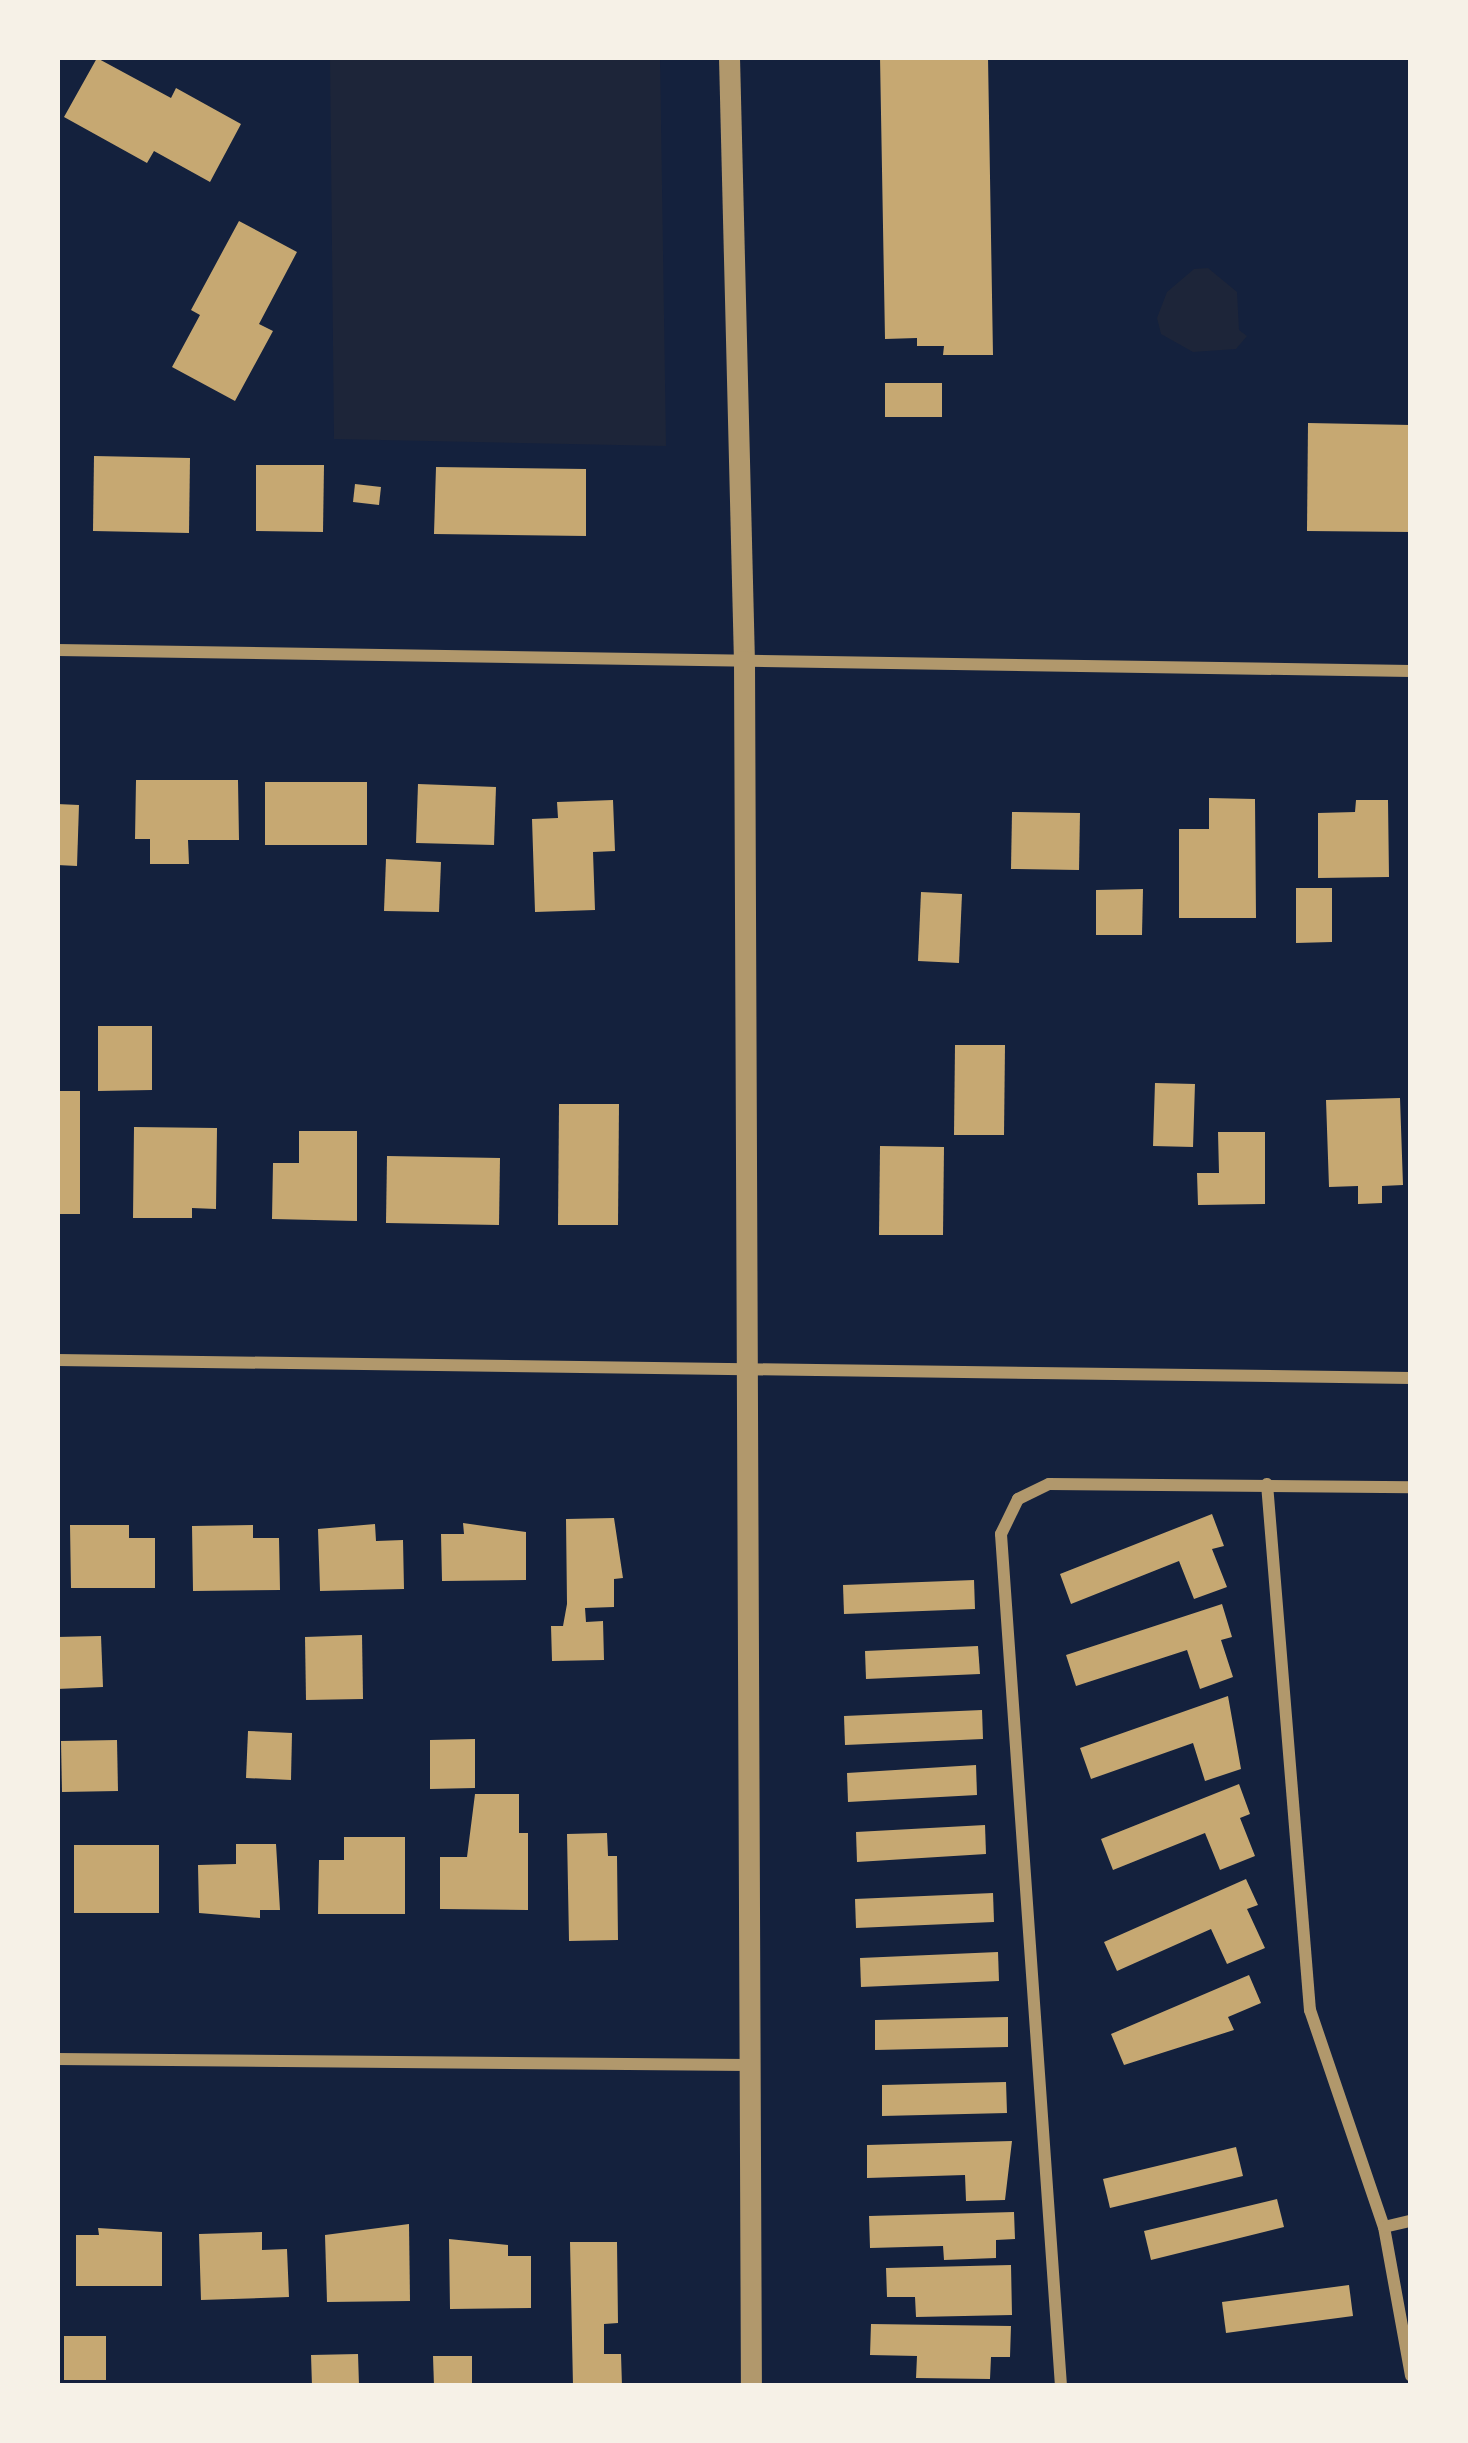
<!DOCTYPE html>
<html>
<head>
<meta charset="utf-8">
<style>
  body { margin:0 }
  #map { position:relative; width:1468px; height:2443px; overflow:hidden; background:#14213d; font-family:Commissioner,sans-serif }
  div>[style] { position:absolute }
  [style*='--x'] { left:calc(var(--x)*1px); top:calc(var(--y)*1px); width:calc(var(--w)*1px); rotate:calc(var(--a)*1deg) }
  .green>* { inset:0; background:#1d2539 }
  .building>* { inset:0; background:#c6a872 }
  .minor>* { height:12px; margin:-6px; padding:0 6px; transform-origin:6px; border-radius:6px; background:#b1986c }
  .tertiary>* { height:21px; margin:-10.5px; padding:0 10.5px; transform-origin:10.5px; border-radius:10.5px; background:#b1986c }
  span { translate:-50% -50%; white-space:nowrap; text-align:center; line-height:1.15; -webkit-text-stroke:9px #f6f1e7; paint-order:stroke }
  .frame { position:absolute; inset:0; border:60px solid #f6f1e7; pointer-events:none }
</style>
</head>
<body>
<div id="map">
  <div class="green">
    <div style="clip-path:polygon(330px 57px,660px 57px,666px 446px,334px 439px)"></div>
    <div style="clip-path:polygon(1208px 268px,1237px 292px,1239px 330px,1247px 336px,1236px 349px,1193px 352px,1161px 334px,1157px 318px,1167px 292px,1194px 269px)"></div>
  </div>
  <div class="building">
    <div style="clip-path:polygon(880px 57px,988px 57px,993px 355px,943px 355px,944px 346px,917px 346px,917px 338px,885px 339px)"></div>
    <div style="clip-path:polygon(97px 58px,171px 98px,176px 88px,241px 124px,210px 182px,154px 151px,147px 163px,64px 117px)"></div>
    <div style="clip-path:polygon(239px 221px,297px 252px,259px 324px,273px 331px,235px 401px,172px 367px,200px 315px,191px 310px)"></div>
    <div style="clip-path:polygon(885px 383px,942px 383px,942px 417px,885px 417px)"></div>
    <div style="clip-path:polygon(1308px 423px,1411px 425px,1411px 532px,1307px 531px)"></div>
    <div style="clip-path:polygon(94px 456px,190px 458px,189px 533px,93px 531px)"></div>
    <div style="clip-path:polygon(256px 465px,324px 465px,323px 532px,256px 531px)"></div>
    <div style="clip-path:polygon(436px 467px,586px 469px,586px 536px,434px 534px)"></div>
    <div style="clip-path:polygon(355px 484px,381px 487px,379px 505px,353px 502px)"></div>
    <div style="clip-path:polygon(136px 780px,238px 780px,239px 840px,188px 840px,189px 864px,150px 864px,150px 839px,135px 839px)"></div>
    <div style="clip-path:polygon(265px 782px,367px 782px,367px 845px,265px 845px)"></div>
    <div style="clip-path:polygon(418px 784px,496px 787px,494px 845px,416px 843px)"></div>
    <div style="clip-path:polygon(1209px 798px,1255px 799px,1256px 918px,1179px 918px,1179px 829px,1209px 829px)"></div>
    <div style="clip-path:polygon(613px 800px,615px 851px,593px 852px,595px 910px,535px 912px,532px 819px,558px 818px,557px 802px)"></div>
    <div style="clip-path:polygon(1356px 800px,1388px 800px,1389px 877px,1318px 878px,1318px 813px,1355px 812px)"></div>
    <div style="clip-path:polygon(57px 804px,79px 805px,77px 866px,57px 865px)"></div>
    <div style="clip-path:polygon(1012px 812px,1080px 813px,1079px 870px,1011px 869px)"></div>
    <div style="clip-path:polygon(386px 859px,441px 862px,439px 912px,384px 911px)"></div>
    <div style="clip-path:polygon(1296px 888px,1332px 888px,1332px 942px,1296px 943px)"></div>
    <div style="clip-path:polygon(1143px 889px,1142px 935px,1096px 935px,1096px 890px)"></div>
    <div style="clip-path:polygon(921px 892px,962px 894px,959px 963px,918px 961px)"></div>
    <div style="clip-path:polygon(98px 1026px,152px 1026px,152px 1090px,98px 1091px)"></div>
    <div style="clip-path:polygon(955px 1045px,1005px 1045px,1004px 1135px,954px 1135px)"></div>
    <div style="clip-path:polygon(1155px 1083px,1195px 1084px,1193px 1147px,1153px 1146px)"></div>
    <div style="clip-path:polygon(57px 1091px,80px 1091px,80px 1214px,57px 1214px)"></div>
    <div style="clip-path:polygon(1400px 1098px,1403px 1185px,1382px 1186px,1382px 1203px,1358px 1204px,1358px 1186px,1329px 1187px,1326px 1100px)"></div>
    <div style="clip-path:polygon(559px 1104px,619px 1104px,618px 1225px,558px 1225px)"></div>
    <div style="clip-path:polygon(134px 1127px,217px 1128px,216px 1209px,192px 1208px,192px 1218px,133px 1218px)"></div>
    <div style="clip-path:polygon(299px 1131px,357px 1131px,357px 1221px,272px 1219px,273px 1163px,299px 1163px)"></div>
    <div style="clip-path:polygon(1218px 1132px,1265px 1132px,1265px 1204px,1198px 1205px,1197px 1173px,1219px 1173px)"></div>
    <div style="clip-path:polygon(880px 1146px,944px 1147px,943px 1235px,879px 1235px)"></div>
    <div style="clip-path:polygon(387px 1156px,500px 1158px,499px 1225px,386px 1223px)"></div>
    <div style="clip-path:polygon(1212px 1514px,1224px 1546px,1212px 1549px,1227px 1587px,1194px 1599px,1179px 1561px,1071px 1604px,1060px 1574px)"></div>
    <div style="clip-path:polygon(614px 1518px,623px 1578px,614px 1579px,614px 1607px,585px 1608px,586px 1622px,603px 1621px,604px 1660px,552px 1661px,551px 1626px,563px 1626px,567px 1604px,566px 1519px)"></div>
    <div style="clip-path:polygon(463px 1523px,526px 1532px,526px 1580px,442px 1581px,441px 1534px,464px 1534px)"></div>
    <div style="clip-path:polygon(375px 1524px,376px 1541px,403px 1540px,404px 1589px,320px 1591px,318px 1529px)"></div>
    <div style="clip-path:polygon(70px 1525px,129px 1525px,129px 1538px,155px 1538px,155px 1588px,71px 1588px)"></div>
    <div style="clip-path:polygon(253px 1525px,253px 1538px,279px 1538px,280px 1590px,193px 1591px,192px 1526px)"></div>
    <div style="clip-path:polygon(974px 1580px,975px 1609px,844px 1614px,843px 1585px)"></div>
    <div style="clip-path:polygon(1222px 1604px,1232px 1637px,1221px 1640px,1233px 1677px,1200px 1689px,1187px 1650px,1076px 1686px,1066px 1655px)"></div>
    <div style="clip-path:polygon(362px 1635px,363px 1699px,306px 1700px,305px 1637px)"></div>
    <div style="clip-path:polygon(101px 1636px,103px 1687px,57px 1689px,57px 1637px)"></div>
    <div style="clip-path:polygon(978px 1646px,980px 1674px,866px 1679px,865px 1651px)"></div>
    <div style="clip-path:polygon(1228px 1696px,1241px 1769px,1205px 1781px,1193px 1743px,1091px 1779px,1080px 1748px)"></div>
    <div style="clip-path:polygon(982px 1710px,983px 1739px,845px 1745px,844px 1716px)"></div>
    <div style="clip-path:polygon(248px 1731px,292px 1733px,291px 1780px,246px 1778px)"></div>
    <div style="clip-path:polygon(475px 1739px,475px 1788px,430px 1789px,430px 1740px)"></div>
    <div style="clip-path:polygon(117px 1740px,118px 1791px,62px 1792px,61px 1741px)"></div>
    <div style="clip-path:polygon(976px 1765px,977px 1795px,848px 1802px,847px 1773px)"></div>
    <div style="clip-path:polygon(1239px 1784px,1250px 1814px,1240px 1818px,1255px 1856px,1220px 1870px,1205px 1833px,1113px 1870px,1101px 1839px)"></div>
    <div style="clip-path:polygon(475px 1794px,519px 1794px,519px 1833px,528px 1833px,528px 1910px,440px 1909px,440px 1857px,467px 1857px)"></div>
    <div style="clip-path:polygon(985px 1825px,986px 1854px,857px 1862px,856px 1832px)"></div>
    <div style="clip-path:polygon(607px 1833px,608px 1856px,617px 1856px,618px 1940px,569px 1941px,567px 1834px)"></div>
    <div style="clip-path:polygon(344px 1837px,405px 1837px,405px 1914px,318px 1914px,319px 1860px,344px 1860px)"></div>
    <div style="clip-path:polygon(236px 1844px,276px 1844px,280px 1910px,260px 1910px,260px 1918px,199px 1913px,198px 1865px,236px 1864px)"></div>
    <div style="clip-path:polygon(74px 1845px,159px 1845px,159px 1913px,74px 1913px)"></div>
    <div style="clip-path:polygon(1246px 1879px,1258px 1905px,1247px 1909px,1265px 1948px,1227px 1964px,1211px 1929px,1117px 1971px,1104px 1942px)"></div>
    <div style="clip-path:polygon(993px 1893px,994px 1922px,856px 1928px,855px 1899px)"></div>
    <div style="clip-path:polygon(998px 1952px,999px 1981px,861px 1987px,860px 1958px)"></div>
    <div style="clip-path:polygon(1249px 1975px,1261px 2003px,1228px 2017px,1234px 2030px,1124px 2065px,1111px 2034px)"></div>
    <div style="clip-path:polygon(1008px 2017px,1008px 2047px,875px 2050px,875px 2020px)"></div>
    <div style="clip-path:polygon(1006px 2082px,1007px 2113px,882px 2116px,882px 2085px)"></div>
    <div style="clip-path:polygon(1012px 2141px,1005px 2200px,966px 2201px,965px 2175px,867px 2178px,867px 2145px)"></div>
    <div style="clip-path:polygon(1236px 2147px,1243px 2176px,1110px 2208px,1103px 2179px)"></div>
    <div style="clip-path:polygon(1277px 2199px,1284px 2227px,1151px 2260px,1144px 2231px)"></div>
    <div style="clip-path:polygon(1014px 2212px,1015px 2239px,996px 2240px,996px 2258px,944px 2260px,943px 2246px,870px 2248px,869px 2216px)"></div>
    <div style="clip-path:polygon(409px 2224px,410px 2301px,327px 2302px,325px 2235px)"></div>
    <div style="clip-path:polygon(98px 2228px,162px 2232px,162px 2286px,76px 2286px,76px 2235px,99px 2235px)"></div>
    <div style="clip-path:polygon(262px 2232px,262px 2250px,287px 2249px,289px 2297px,201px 2300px,199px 2234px)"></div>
    <div style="clip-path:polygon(449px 2239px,508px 2245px,508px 2256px,531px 2256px,531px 2308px,450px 2309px)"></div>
    <div style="clip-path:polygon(570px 2242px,617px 2242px,618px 2323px,604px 2324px,604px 2354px,621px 2354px,622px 2386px,573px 2386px)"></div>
    <div style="clip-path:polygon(1011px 2265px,1012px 2315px,916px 2317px,915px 2297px,887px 2297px,886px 2268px)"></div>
    <div style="clip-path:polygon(1349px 2285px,1353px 2316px,1226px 2333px,1222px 2302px)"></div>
    <div style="clip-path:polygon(871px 2324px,1011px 2326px,1010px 2357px,991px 2357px,990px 2379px,916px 2378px,917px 2356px,870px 2355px)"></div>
    <div style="clip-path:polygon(64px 2336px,106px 2336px,106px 2380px,64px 2380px)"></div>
    <div style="clip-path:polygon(358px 2354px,359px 2386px,312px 2386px,311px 2355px)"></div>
    <div style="clip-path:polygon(433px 2356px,472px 2356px,472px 2386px,434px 2386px)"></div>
  </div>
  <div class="minor">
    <div style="--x:57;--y:650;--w:1354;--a:0.89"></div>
    <div style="--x:57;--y:1360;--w:1354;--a:0.76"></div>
    <div style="--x:1267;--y:1484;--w:528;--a:85.33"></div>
    <div style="--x:1310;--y:2010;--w:229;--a:71.2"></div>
    <div style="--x:1384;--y:2227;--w:151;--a:79.7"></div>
    <div style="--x:57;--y:2059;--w:691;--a:0.5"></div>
    <div style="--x:1384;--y:2227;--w:28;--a:-13"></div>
    <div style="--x:1061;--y:2386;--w:854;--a:-94.03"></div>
    <div style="--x:1001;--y:1534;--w:39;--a:-64"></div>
    <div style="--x:1018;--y:1499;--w:34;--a:-26"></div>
    <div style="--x:1049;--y:1484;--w:362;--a:0.5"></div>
  </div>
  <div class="tertiary">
    <div style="--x:729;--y:57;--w:604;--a:88.58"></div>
    <div style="--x:744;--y:661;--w:1725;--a:89.77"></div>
  </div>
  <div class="frame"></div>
</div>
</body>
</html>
